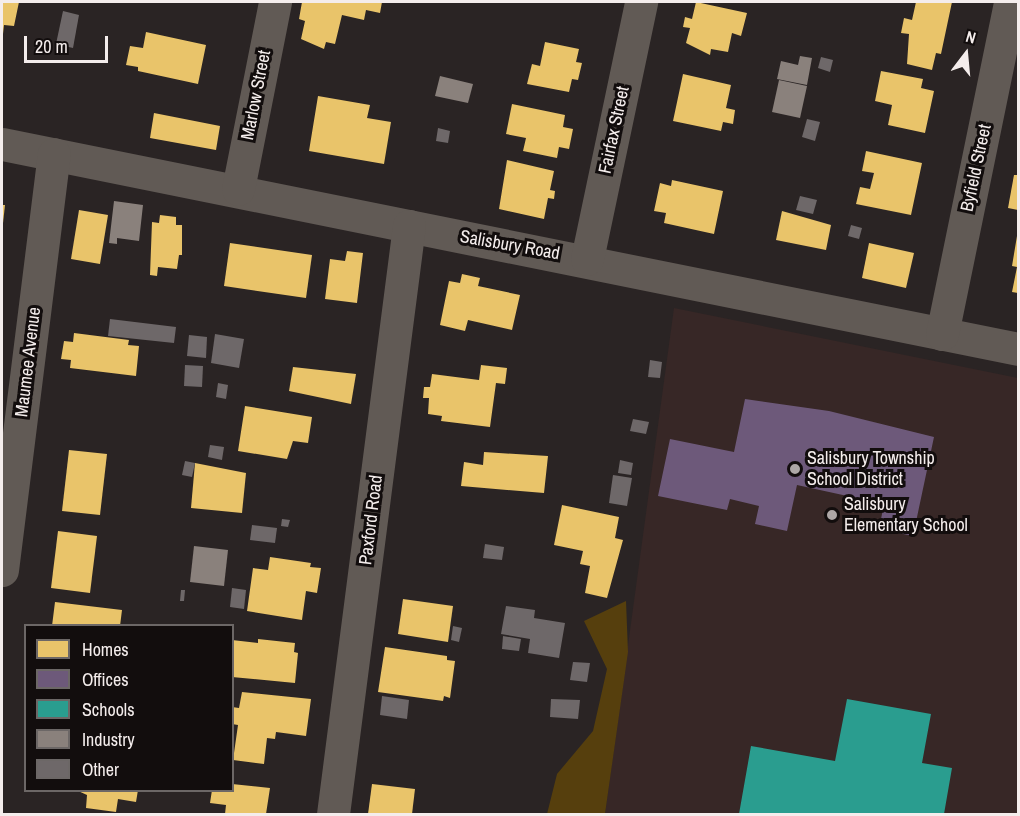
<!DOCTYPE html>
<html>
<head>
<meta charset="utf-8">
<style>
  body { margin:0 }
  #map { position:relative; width:1020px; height:816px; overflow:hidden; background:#2a2424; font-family:"Archivo Narrow",sans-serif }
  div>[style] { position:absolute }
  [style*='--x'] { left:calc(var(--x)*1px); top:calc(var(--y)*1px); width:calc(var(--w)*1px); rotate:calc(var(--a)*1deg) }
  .built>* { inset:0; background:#372726 }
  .green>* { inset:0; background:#563f0d }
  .homes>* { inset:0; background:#e9c46a }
  .offices>* { inset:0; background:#6d597a }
  .schools>* { inset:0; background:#2a9d8f }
  .industry>* { inset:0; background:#8a817c }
  .building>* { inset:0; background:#6e6869 }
  .minor>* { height:33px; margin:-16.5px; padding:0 16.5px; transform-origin:16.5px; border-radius:16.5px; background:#615a55 }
  .dots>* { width:16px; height:16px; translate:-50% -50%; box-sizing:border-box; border:3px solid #120d0d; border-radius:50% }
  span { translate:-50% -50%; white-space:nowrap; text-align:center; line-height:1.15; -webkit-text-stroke:6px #120d0d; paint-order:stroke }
  .street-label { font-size:18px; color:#f4edec }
  .poi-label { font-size:18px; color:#f4edec }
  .left { translate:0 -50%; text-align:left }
  .frame { position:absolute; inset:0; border:3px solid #f4edec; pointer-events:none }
  .legend { position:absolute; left:24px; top:624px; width:210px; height:168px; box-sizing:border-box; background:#120d0d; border:2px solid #6c6766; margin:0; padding:8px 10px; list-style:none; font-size:18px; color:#f4edec }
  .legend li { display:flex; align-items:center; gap:12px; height:30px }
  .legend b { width:30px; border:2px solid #6c6766 }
  .north { position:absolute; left:936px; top:24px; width:60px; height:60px; -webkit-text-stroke:4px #120d0d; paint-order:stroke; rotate:16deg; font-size:16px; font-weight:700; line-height:24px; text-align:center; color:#f4edec }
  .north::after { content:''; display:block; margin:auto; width:21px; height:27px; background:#f4edec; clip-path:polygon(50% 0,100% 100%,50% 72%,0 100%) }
  .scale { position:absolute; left:24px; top:36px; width:84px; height:27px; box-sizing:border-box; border:3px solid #f4edec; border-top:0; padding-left:8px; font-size:18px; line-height:21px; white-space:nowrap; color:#f4edec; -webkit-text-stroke:4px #120d0d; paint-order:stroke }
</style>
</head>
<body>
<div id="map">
  <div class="built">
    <div style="clip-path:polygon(674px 308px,1018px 378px,1018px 814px,605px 814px)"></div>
  </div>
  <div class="green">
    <div style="clip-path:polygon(626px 601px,628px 652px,605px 814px,547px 814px,557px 774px,593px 731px,607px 669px,584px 621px)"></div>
  </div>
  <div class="homes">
    <div style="clip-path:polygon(2px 2px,19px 2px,14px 26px,4px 25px,3px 34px)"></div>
    <div style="clip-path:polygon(302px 2px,382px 2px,380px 13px,366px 10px,364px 20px,342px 15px,335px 44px,326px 42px,324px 49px,301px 39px,305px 21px,299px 19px)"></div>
    <div style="clip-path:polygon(696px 2px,747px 13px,741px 36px,732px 33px,728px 52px,711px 49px,710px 55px,686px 43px,690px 28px,683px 27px,685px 17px,692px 19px)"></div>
    <div style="clip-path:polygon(916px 2px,952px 2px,941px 54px,936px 53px,932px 70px,907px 64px,909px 34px,901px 33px,904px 18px,912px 20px)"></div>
    <div style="clip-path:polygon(146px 32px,206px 45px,198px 84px,138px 71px,138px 67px,126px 65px,130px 46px,143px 48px)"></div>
    <div style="clip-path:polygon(545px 42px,579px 49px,576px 62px,582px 63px,578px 80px,572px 79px,569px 92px,527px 84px,532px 64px,540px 66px)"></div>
    <div style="clip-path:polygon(881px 71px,923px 79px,921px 88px,934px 91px,925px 133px,888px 125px,892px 105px,875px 101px)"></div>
    <div style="clip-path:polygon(683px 74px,731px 85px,726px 108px,735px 110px,733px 124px,723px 122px,721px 131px,673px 121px)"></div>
    <div style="clip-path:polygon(318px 96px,370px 105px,367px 118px,391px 122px,384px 164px,309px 151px)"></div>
    <div style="clip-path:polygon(512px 104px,565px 115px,563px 127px,573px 129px,569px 149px,559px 147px,557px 158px,523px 151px,526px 138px,506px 134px)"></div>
    <div style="clip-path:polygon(154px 113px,220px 126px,216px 150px,150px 138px)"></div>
    <div style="clip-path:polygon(866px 151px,922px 163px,911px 215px,856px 204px,860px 187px,870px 189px,874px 173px,862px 171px)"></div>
    <div style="clip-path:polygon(507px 160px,554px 171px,550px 190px,555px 191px,554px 199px,548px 198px,544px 219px,499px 209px)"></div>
    <div style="clip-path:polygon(1014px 175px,1018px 175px,1018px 210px,1008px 208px)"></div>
    <div style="clip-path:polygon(672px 180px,723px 191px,714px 234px,664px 223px,666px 213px,654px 211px,660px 183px,671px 186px)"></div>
    <div style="clip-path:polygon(2px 205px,5px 205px,3px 223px,2px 223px)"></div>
    <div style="clip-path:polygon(79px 210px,108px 215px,100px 264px,71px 259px)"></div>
    <div style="clip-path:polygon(782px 211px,831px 225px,826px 250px,776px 240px)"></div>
    <div style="clip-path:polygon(160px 215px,176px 217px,176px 225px,182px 225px,182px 255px,179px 255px,177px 269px,158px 267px,157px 276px,150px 275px,152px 222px,159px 223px)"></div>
    <div style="clip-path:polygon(1017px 236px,1018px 236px,1018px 293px,1012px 292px,1017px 267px,1012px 266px)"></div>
    <div style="clip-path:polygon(230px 243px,312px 255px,306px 298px,224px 286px)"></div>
    <div style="clip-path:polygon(869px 243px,914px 253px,906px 288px,862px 278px)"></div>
    <div style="clip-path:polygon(347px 251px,363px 253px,357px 303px,325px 299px,330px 259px,345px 261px)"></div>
    <div style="clip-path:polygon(462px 274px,480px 278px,478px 286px,520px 295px,512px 330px,468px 320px,465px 331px,440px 325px,449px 281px,460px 283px)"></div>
    <div style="clip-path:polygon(74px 333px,129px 340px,128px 345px,139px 346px,136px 376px,70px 368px,71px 360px,61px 359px,64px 341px,73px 342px)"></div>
    <div style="clip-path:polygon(481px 365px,507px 368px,505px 384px,496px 383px,490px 427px,441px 421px,442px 416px,428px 414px,429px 398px,423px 398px,424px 387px,430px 387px,432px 374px,479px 380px)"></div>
    <div style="clip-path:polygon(293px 367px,356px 374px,351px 404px,289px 391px)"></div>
    <div style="clip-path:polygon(245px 406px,312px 417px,308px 443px,293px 441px,287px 459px,238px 451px)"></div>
    <div style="clip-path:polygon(69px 450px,107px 454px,100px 515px,62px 511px)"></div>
    <div style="clip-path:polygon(484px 452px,548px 456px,544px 493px,461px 486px,464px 462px,483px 465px)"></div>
    <div style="clip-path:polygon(195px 463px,246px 473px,242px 513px,191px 508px)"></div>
    <div style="clip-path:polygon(562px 505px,619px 517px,615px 538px,623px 540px,607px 598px,585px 593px,590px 566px,580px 564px,583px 551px,554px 545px)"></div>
    <div style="clip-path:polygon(58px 531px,97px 536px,90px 593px,51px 588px)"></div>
    <div style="clip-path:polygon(270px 557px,311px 563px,310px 567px,321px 568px,317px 593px,306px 591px,302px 620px,247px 611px,253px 568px,268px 570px)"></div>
    <div style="clip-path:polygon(403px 599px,453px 606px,448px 642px,398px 634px)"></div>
    <div style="clip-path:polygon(55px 602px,122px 610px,120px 626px,52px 626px)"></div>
    <div style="clip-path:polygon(258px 639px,295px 643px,294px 652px,298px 653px,295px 683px,232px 677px,232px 640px,258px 643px)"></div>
    <div style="clip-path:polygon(385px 647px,447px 656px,447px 660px,455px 661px,450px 698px,444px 696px,443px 701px,378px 692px)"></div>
    <div style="clip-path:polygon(242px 692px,311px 699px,306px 736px,276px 732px,275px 739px,267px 738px,264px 764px,233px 760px,238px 725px,232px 724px,232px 707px,239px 708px)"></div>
    <div style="clip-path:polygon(232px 784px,270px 788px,266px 814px,225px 814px,226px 805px,210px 803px,212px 790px,232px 790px)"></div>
    <div style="clip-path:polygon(372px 784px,415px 789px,412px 814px,368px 814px)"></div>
    <div style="clip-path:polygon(76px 790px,138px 790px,136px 802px,118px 799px,116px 812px,86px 808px,87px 795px)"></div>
  </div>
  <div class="offices">
    <div style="clip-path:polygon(745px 399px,829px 411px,934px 437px,913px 536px,879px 529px,884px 504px,797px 485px,787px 531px,755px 524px,759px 506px,730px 499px,727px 510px,658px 496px,670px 439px,734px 452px)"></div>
  </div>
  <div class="schools">
    <div style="clip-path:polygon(847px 699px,931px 714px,922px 763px,952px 768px,944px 814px,739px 814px,751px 746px,835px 761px)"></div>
  </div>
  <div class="industry">
    <div style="clip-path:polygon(800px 56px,812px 58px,807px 85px,777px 79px,781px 61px,798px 65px)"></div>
    <div style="clip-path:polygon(440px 76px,473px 84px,468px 103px,435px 96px)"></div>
    <div style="clip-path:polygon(779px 80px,807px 86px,800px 118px,772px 112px)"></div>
    <div style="clip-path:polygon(114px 201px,143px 205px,139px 241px,117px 238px,117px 244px,109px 243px)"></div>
    <div style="clip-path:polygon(194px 546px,228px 550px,224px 586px,190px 582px)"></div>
  </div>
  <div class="building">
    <div style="clip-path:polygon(63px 11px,79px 15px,73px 48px,56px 44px)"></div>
    <div style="clip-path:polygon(821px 57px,833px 60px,830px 72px,818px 68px)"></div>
    <div style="clip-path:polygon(807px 119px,820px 122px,815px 141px,802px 137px)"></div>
    <div style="clip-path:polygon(438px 128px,450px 131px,448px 143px,436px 141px)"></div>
    <div style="clip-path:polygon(800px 196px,817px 200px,813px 214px,796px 210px)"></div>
    <div style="clip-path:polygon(851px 225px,862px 228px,859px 239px,848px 236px)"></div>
    <div style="clip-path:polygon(110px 319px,176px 327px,174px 343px,108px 336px)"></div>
    <div style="clip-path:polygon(215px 334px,244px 339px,239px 368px,211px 363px)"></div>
    <div style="clip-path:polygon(189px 335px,207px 337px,206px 358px,187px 356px)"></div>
    <div style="clip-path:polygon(650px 360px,662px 362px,660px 378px,648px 377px)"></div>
    <div style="clip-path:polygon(185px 365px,203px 366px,202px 387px,184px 386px)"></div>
    <div style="clip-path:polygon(218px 383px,228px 385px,226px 399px,216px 397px)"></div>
    <div style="clip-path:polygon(633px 419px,649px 422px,646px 434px,630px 431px)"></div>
    <div style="clip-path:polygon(210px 445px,224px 447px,222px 460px,208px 457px)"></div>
    <div style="clip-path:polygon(620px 460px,633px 463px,631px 475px,618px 473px)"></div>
    <div style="clip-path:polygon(185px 461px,195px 463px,192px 477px,182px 475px)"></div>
    <div style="clip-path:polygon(613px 475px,632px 478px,627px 506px,609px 503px)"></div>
    <div style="clip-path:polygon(282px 519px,290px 520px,288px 527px,281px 526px)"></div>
    <div style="clip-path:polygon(252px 525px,277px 528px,275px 543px,250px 540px)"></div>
    <div style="clip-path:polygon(485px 544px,504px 547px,502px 560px,483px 558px)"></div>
    <div style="clip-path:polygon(232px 588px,246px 590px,244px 609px,230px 607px)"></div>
    <div style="clip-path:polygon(181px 590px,185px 590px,184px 601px,180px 601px)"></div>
    <div style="clip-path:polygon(506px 606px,535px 610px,534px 618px,565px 623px,559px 658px,528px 653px,530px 639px,501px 634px)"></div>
    <div style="clip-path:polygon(453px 626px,462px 628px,459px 642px,451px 640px)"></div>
    <div style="clip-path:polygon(503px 636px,521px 639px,519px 651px,502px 649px)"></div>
    <div style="clip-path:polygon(573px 662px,590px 663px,587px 682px,570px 680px)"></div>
    <div style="clip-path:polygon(382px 696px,409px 700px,407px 719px,380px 715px)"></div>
    <div style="clip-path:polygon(551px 699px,580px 700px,578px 719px,550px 717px)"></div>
  </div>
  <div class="minor">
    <div style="--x:2;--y:144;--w:1036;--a:11.41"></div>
    <div style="--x:238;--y:189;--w:191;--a:-78.8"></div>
    <div style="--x:587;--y:259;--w:263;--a:-78.1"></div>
    <div style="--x:942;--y:334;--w:339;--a:-78.4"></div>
    <div style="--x:2;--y:570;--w:419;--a:-82.9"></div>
    <div style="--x:333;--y:814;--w:593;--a:-82.64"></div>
  </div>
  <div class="dots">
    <div style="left:795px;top:469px;background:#ada7a6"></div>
    <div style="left:832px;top:515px;background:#ada7a6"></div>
  </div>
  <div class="street-label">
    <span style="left:256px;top:95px;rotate:-79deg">Marlow Street</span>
    <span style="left:614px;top:130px;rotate:-78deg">Fairfax Street</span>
    <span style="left:976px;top:168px;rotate:-78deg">Byfield Street</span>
    <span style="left:510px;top:245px;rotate:10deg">Salisbury Road</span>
    <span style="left:28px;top:362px;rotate:-83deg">Maumee Avenue</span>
    <span style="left:371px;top:520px;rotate:-83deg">Paxford Road</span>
  </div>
  <div class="poi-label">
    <span class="left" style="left:807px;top:469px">Salisbury Township<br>School District</span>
    <span class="left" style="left:844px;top:515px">Salisbury<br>Elementary School</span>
  </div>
  <div class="frame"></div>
  <ul class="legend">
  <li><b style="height:16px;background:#e9c46a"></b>Homes</li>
  <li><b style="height:16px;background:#6d597a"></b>Offices</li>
  <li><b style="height:16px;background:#2a9d8f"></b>Schools</li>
  <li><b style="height:16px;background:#8a817c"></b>Industry</li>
  <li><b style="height:16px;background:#6e6869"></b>Other</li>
  </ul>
  <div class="north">N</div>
  <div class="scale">20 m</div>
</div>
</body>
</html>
